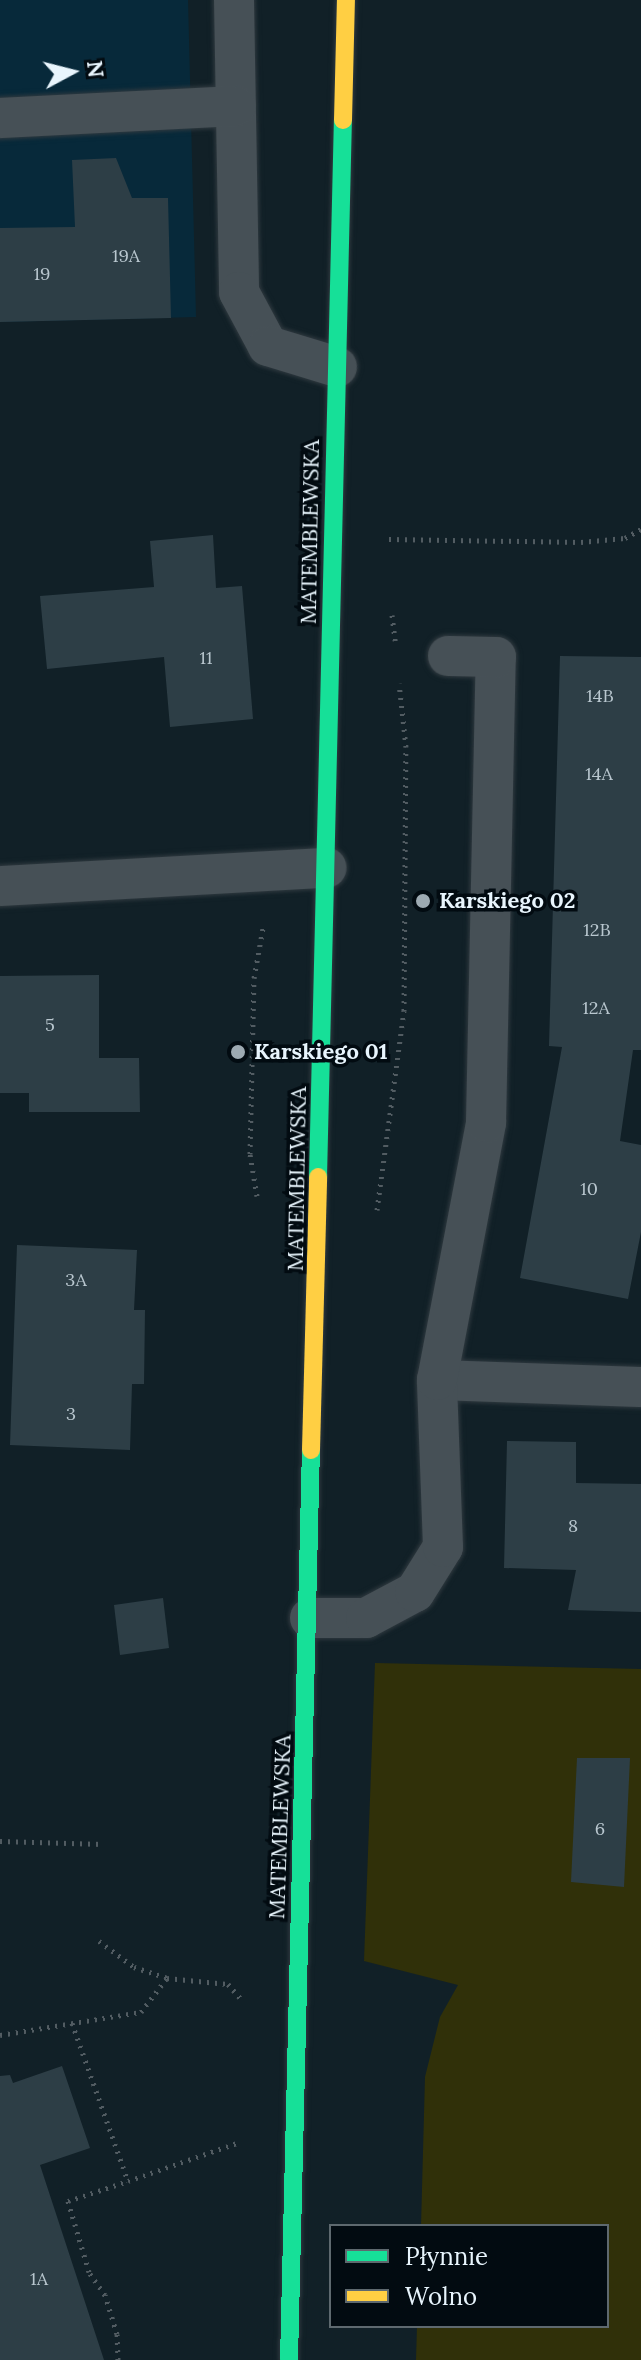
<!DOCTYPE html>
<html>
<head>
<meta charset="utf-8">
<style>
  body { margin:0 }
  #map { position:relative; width:641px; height:2360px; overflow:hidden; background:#112027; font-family:Lora,serif }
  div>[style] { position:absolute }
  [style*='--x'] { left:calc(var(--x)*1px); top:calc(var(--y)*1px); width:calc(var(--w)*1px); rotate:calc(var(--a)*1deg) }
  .built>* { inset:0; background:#07293a }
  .green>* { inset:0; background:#303009 }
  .building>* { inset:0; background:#2d3e46 }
  .path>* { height:5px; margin-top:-2.5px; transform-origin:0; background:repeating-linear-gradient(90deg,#525c62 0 2px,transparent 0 8px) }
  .roads { filter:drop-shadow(0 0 2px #2f393f) drop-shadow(0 0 2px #2f393f) }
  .lane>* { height:40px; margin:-20px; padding:0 20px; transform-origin:20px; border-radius:20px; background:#465056 }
  .fast>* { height:18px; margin:-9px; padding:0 9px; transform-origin:9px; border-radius:9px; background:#16e098 }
  .slow>* { height:18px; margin:-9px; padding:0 9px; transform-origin:9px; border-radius:9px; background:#ffcf43 }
  .dots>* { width:22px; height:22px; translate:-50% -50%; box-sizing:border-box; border:4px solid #020b11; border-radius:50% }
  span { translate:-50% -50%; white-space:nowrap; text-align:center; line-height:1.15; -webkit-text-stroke:7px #020b11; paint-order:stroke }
  .number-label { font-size:18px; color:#b9c7cf }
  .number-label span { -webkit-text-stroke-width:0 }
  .street-label { font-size:22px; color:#e8f5fd }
  .poi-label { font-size:22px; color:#e8f5fd; font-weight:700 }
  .left { translate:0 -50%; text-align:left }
  .legend { position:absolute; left:329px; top:2224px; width:280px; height:104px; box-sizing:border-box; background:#020b11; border:2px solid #5e696f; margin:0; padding:10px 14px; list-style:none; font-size:24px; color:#e8f5fd }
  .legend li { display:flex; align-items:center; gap:16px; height:40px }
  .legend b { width:40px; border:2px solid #5e696f }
  .north { position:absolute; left:32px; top:32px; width:80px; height:80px; -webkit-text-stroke:6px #020b11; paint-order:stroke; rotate:83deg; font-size:22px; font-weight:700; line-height:32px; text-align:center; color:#e8f5fd }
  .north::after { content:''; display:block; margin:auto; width:28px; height:36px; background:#e8f5fd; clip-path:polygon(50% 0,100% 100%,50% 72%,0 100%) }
</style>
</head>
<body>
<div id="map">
  <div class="built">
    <div style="clip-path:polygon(0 0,188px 0,196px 317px,0 322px)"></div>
  </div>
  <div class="green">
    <div style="clip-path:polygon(375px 1663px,641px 1669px,641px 2360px,416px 2360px,417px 2326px,607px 2326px,607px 2226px,421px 2226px,425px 2077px,440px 2017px,458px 1985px,364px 1961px)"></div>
  </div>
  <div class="building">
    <div style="clip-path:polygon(116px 158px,132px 198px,168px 198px,171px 318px,0 322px,0 228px,75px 227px,72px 160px)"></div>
    <div style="clip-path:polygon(213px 535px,216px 588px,242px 586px,253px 719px,170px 727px,164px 657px,47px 669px,40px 596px,154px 587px,150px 541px)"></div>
    <div style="clip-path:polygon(560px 656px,641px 657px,641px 1050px,633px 1050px,620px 1141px,641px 1145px,641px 1232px,628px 1299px,520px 1278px,562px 1047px,549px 1046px)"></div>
    <div style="clip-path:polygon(99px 975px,99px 1058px,139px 1058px,140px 1112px,29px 1112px,29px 1093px,0 1093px,0 976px)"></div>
    <div style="clip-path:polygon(17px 1245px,137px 1250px,134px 1310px,145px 1310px,144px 1384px,132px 1384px,130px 1450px,10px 1445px)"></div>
    <div style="clip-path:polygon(507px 1441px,576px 1442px,576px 1483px,641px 1484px,641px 1612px,568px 1610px,576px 1570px,504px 1568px)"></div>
    <div style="clip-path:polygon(163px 1598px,169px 1648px,120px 1655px,114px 1605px)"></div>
    <div style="clip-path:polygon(577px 1758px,630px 1758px,624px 1887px,571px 1882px)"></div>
    <div style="clip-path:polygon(62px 2066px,90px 2148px,40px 2165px,104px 2360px,0 2360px,0 2076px,10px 2075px,13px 2083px)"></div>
  </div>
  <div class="path">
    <div style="--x:389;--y:539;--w:192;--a:0.9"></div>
    <div style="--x:581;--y:542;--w:44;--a:-5.2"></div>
    <div style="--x:625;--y:538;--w:18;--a:-29"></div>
    <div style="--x:392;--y:615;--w:26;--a:83"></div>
    <div style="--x:257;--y:1196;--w:43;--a:-99.5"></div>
    <div style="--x:250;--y:1154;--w:176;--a:-88.7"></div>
    <div style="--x:254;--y:978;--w:51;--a:-79.8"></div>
    <div style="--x:377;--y:1210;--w:201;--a:-82.3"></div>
    <div style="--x:404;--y:1011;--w:264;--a:-89.6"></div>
    <div style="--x:406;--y:747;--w:64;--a:-96.2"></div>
    <div style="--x:0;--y:1841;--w:103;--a:1.7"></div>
    <div style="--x:99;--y:1941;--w:44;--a:36.6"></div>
    <div style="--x:134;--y:1967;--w:35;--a:18"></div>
    <div style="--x:167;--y:1978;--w:61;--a:5.6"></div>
    <div style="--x:228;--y:1984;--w:20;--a:49"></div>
    <div style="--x:72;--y:2023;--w:168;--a:70.5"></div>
    <div style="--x:128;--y:2181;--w:115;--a:-19.2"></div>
    <div style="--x:0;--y:2035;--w:143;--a:-9.3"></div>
    <div style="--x:141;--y:2012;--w:43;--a:-52.6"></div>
    <div style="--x:118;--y:2360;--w:26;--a:-92"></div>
    <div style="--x:117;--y:2334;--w:41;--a:-107.1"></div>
    <div style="--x:105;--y:2295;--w:28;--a:-125"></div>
    <div style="--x:89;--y:2272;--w:74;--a:-106.5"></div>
    <div style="--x:68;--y:2201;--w:63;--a:-18.4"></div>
  </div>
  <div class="roads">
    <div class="lane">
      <div style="--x:234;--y:0;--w:292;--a:89"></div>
      <div style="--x:239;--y:292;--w:61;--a:61.8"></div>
      <div style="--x:268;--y:346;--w:72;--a:16.9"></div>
      <div style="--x:0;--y:118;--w:236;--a:-2.9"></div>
      <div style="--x:0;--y:886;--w:327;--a:-3.2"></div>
      <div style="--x:437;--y:1380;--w:204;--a:2"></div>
      <div style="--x:310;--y:1618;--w:56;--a:0"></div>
      <div style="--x:366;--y:1618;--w:55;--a:-28"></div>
      <div style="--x:415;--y:1592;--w:53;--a:-58.1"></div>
      <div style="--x:443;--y:1547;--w:167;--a:-92.1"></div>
      <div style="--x:437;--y:1380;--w:263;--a:-79.2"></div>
      <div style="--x:486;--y:1122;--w:465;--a:-88.8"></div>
      <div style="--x:496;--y:657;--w:48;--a:-178.8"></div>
    </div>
    <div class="fast">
      <div style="--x:318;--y:1177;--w:1057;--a:-88.65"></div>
      <div style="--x:289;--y:2360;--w:910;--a:-88.62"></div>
    </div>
    <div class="slow">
      <div style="--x:343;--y:120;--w:120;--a:-88.6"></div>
      <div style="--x:311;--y:1450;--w:273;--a:-88.5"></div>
    </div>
  </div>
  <div class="dots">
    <div style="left:423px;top:901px;background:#9daab2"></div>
    <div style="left:238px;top:1052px;background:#9daab2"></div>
  </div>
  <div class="number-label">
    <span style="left:126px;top:256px">19A</span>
    <span style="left:42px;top:274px">19</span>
    <span style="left:206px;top:658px">11</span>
    <span style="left:600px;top:696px">14B</span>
    <span style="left:599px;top:774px">14A</span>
    <span style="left:597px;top:930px">12B</span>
    <span style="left:596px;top:1008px">12A</span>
    <span style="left:50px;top:1025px">5</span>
    <span style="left:589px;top:1189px">10</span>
    <span style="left:76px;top:1280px">3A</span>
    <span style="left:71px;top:1414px">3</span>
    <span style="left:573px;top:1526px">8</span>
    <span style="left:600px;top:1829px">6</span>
    <span style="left:39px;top:2279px">1A</span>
  </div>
  <div class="street-label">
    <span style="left:310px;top:532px;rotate:-89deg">MATEMBLEWSKA</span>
    <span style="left:297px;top:1179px;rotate:-89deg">MATEMBLEWSKA</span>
    <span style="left:280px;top:1827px;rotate:-88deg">MATEMBLEWSKA</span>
  </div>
  <div class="poi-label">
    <span class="left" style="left:439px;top:901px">Karskiego 02</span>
    <span class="left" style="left:254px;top:1052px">Karskiego 01</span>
  </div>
  <ul class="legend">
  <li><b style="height:10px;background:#16e098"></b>Płynnie</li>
  <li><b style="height:10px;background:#ffcf43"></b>Wolno</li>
  </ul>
  <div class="north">N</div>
</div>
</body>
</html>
